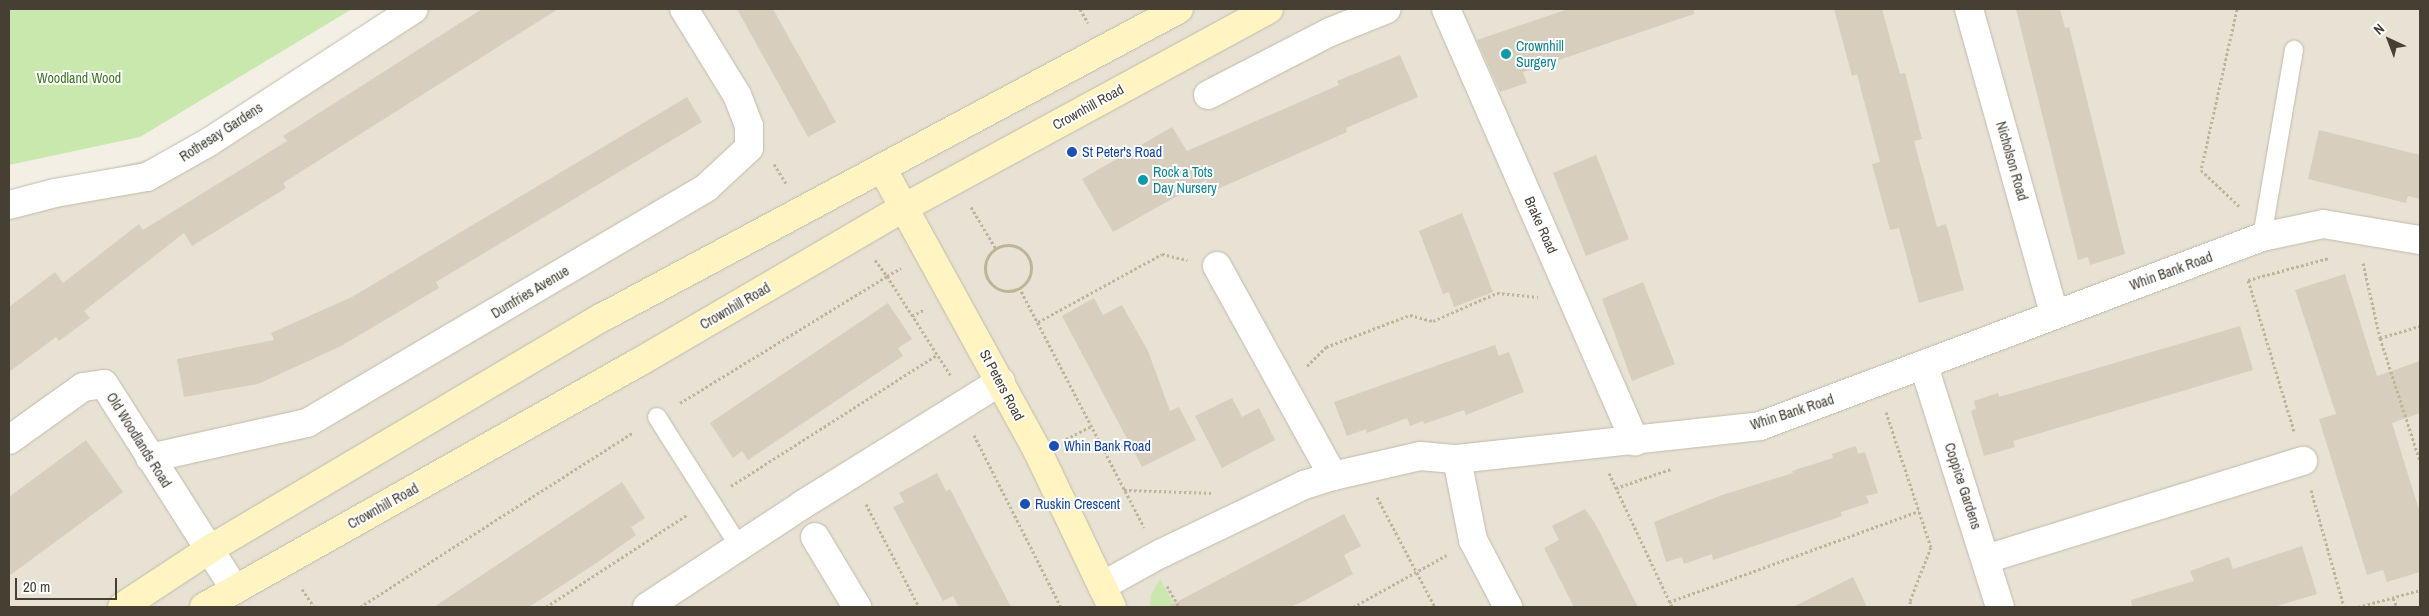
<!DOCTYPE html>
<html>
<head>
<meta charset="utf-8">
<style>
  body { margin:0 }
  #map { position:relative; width:2429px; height:616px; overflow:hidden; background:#f3efe5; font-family:"Archivo Narrow",sans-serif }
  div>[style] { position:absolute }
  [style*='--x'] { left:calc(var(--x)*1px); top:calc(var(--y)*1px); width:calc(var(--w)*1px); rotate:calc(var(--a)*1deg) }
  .residential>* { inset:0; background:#e7e2d3 }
  .green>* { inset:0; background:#c9e8ad }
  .building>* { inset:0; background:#d7cebd }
  .path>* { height:3px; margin-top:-1.5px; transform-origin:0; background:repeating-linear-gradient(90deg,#c0b498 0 2.5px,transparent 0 5px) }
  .path>.ring { margin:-1.5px; padding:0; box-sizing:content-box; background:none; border:3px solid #c0b498; border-radius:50% }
  .roads { filter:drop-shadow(0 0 1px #c1baaa) drop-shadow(0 0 1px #c1baaa) }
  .lane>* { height:18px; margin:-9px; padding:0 9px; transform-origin:9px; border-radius:9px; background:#fff }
  .street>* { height:28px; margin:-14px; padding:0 14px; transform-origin:14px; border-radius:14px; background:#fff }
  .secondary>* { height:28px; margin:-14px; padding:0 14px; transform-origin:14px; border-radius:14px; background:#fff4c2 }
  .dots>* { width:14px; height:14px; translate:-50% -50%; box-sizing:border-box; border:2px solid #fff; border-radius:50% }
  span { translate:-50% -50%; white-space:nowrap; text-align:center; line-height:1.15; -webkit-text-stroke:4px #fff; paint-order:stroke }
  .culture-label { font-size:14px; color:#0d838f }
  .left { translate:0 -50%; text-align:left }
  .park-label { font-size:14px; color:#417727 }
  .street-label { font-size:14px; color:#453f34 }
  .transit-label { font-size:14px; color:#164399 }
  .frame { position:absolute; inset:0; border:10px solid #453f34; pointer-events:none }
  .north { position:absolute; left:2364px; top:15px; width:50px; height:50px; -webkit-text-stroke:4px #fff; paint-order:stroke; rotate:317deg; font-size:14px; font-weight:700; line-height:20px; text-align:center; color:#453f34 }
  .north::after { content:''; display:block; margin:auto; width:18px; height:22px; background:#453f34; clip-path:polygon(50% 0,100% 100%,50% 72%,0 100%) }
  .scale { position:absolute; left:15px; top:578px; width:102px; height:22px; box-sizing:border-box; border:2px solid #453f34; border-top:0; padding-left:6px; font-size:15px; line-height:18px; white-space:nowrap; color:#453f34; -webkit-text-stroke:4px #fff; paint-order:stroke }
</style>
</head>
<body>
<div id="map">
  <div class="residential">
    <div style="clip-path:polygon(390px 9px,2420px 9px,2420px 607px,9px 607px,9px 196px,163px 155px)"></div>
  </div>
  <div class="green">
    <div style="clip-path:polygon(9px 9px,352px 9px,140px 137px,9px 165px)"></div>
    <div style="clip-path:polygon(1160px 579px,1175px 607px,1150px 607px,1151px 595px)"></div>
  </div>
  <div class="building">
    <div style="clip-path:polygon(482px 9px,558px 9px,283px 183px,286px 188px,192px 246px,184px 233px,84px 311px,90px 318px,59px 341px,56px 337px,9px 372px,9px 307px,55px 272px,63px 283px,139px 224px,143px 230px,287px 141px,283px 136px)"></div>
    <div style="clip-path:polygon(737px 9px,773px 9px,836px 122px,808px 137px)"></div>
    <div style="clip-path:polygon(1568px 9px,1694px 9px,1694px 14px,1523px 72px,1527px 83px,1500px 92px,1477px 40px)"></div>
    <div style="clip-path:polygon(1834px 9px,1882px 9px,1900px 74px,1905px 73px,1922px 139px,1914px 141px,1937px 227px,1946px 224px,1964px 290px,1919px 303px,1899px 228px,1890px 230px,1872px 164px,1880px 162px,1857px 74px,1852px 76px)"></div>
    <div style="clip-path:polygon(2016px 9px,2060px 9px,2065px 28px,2069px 27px,2125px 254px,2090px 265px,2088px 257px,2078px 260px)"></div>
    <div style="clip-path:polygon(1400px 55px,1418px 97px,1346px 128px,1347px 132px,1211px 192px,1206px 180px,1113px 232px,1082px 179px,1172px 127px,1187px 151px,1339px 85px,1337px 81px)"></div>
    <div style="clip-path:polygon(687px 97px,702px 122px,436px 282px,439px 288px,341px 346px,258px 384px,184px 397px,177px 359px,274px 340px,271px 333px,352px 297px)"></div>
    <div style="clip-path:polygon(2319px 130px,2420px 155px,2420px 199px,2408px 196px,2406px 203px,2308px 179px)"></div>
    <div style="clip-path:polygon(1596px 155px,1629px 239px,1586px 256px,1553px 173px)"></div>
    <div style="clip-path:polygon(1462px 213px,1493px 292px,1454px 307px,1449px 292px,1443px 294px,1419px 231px)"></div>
    <div style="clip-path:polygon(2345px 274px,2377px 376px,2420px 361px,2420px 413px,2392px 423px,2420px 513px,2420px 572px,2387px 582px,2383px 570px,2367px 575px,2319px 419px,2336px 414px,2295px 290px)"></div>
    <div style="clip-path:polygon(1643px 282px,1675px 364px,1632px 381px,1602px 299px)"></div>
    <div style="clip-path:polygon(1094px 298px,1103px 315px,1122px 305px,1148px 351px,1170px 411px,1179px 407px,1196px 440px,1142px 467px,1062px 316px)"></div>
    <div style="clip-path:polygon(888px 303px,912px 339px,898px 348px,903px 356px,748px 460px,742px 451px,733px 458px,710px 423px)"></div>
    <div style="clip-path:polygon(2240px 326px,2253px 370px,2013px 441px,2015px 447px,1984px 456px,1971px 411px,1976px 409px,1974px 401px,1998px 393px,1999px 397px)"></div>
    <div style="clip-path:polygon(1495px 345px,1499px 356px,1509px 352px,1524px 392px,1466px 415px,1464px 410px,1424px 424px,1423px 421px,1410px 426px,1407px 418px,1367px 433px,1366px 429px,1347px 436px,1334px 402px)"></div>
    <div style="clip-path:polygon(1232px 398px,1242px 417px,1259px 408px,1275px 440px,1222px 468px,1195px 416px)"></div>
    <div style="clip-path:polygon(86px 440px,123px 492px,9px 576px,9px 497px)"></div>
    <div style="clip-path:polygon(1856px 446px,1858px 454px,1865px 452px,1878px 493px,1866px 496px,1869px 503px,1841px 512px,1842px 516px,1713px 560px,1712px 554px,1684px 564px,1682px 557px,1666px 562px,1654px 522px,1722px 495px,1793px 473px,1792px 471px,1833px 458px,1832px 454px)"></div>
    <div style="clip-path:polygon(937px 473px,946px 491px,950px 489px,1011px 607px,959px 607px,953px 596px,943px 601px,893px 507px,904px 502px,899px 493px)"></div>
    <div style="clip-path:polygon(622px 482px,645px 518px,631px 527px,636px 535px,598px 562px,529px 607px,434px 607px)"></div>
    <div style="clip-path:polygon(1585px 509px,1595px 523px,1638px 607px,1574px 607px,1544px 548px,1559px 540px,1552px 526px)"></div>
    <div style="clip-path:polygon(1344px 514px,1361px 546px,1344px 555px,1353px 574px,1304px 601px,1290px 607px,1167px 607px)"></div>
    <div style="clip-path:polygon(2302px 546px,2317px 594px,2274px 607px,2132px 607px,2131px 600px,2194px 581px,2190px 571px,2229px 557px,2233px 569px)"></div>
    <div style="clip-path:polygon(1853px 577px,1867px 607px,1793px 607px)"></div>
  </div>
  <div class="path">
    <div style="--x:1080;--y:9;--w:16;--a:60"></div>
    <div style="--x:2237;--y:9;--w:165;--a:102.6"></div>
    <div style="--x:2201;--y:170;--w:54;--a:43.5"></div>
    <div style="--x:774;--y:164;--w:25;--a:58"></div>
    <div style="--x:971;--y:207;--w:49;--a:59.2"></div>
    <div class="ring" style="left:985px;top:245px;width:43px;height:43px"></div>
    <div style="--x:875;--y:260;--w:20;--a:53"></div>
    <div style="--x:887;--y:276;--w:16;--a:-30"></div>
    <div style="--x:2363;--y:263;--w:77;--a:77.2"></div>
    <div style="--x:2380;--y:338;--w:129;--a:72"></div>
    <div style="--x:1019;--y:287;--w:271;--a:62.5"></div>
    <div style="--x:912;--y:316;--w:15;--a:-28"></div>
    <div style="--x:1038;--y:322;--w:141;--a:-28.7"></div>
    <div style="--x:1162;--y:254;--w:26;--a:13"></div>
    <div style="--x:2380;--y:338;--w:42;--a:-16.7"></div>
    <div style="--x:1307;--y:366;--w:27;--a:-45"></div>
    <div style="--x:1326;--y:347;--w:90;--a:-20.9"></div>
    <div style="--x:1410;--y:315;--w:24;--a:15"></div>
    <div style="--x:1433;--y:321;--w:70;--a:-23.6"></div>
    <div style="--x:1497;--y:293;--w:41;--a:5.6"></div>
    <div style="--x:680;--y:403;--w:243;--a:-31.5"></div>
    <div style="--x:887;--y:276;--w:119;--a:57.4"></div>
    <div style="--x:1886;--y:412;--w:142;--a:71.6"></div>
    <div style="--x:1931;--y:547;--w:58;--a:111.3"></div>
    <div style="--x:1910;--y:601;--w:6;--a:81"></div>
    <div style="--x:2294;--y:431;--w:158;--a:-106.9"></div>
    <div style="--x:2248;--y:280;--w:84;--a:-15.2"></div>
    <div style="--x:974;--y:435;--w:193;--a:63.2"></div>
    <div style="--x:1066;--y:439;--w:27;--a:-27"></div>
    <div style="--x:1609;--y:473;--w:148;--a:64.8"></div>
    <div style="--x:731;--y:486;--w:244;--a:-32.5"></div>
    <div style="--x:1616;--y:488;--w:58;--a:-19.1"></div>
    <div style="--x:1124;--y:490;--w:88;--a:2"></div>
    <div style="--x:2311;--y:490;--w:122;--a:74.2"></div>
    <div style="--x:1377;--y:497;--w:124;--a:62.2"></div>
    <div style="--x:866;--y:504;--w:116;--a:62.8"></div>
    <div style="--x:1167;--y:586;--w:24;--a:60"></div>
    <div style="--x:302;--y:589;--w:22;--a:56"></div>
    <div style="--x:2393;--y:598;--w:10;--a:66"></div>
    <div style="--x:1669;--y:602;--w:266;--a:-20"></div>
    <div style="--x:360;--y:607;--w:325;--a:-32.6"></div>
    <div style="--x:546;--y:607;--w:170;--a:-33.2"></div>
    <div style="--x:1353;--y:607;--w:107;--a:-29"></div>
    <div style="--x:2358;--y:607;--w:64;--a:-15.3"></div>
  </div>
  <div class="roads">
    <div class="lane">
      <div style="--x:2262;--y:237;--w:190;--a:-80.3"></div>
      <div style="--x:657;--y:417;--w:153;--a:57.6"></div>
    </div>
    <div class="street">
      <div style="--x:1446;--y:9;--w:472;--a:66.4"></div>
      <div style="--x:1969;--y:9;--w:317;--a:74.4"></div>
      <div style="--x:1208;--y:95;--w:137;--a:-27.3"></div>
      <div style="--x:1330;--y:32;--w:61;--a:-22"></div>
      <div style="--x:9;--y:205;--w:48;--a:-14.6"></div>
      <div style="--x:55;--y:193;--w:93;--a:-9.9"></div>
      <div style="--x:147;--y:177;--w:71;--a:-29.4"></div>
      <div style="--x:209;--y:142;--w:244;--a:-33"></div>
      <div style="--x:1217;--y:266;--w:240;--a:61.1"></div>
      <div style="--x:1924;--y:366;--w:253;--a:72.5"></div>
      <div style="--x:9;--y:440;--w:91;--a:-35.6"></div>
      <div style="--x:83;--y:387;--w:21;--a:-8"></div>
      <div style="--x:104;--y:384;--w:244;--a:57.5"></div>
      <div style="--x:150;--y:458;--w:161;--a:-12.6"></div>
      <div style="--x:307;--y:423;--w:464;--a:-30.5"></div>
      <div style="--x:707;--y:187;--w:57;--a:-42.9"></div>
      <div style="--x:749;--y:148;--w:22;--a:-90"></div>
      <div style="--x:749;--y:126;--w:33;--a:-111"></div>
      <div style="--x:737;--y:95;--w:101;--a:-121.6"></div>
      <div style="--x:1457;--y:459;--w:83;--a:78.8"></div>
      <div style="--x:1473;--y:540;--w:76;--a:62.4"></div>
      <div style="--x:815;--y:537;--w:82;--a:59"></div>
      <div style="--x:1986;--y:559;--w:332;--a:-17.2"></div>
      <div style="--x:1102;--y:586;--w:66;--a:-28.9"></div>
      <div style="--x:1160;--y:554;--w:160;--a:-25.6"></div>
      <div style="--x:1304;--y:485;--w:30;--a:-17"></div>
      <div style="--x:1333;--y:476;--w:89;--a:-12.9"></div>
      <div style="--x:1420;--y:456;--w:37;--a:5"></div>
      <div style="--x:1457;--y:459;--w:305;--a:-6.2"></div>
      <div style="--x:1760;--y:426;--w:536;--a:-20.63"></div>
      <div style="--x:2262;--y:237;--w:62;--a:-12"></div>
      <div style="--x:2323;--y:224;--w:98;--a:9.4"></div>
      <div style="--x:647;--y:607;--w:186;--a:-33.3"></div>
      <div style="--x:802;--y:505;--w:234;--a:-31.9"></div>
    </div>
    <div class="secondary">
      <div style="--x:882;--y:168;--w:324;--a:61.2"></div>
      <div style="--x:1038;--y:452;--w:172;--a:64.5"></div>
      <div style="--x:122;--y:607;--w:105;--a:-33.4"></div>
      <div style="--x:210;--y:549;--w:456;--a:-30.6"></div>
      <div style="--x:603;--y:317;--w:653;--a:-28.13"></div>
      <div style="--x:204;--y:607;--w:501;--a:-29.38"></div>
      <div style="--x:641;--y:361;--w:306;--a:-30.3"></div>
      <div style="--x:905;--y:207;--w:414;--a:-28.5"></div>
    </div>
  </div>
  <div class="dots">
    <div style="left:1506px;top:54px;background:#0f9aa8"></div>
    <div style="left:1072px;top:152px;background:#1a4fb4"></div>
    <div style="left:1143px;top:180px;background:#0f9aa8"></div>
    <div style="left:1054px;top:446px;background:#1a4fb4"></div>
    <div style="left:1025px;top:504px;background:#1a4fb4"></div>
  </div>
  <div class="culture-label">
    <span class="left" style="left:1516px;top:54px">Crownhill<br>Surgery</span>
    <span class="left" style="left:1153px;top:180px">Rock a Tots<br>Day Nursery</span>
  </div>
  <div class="park-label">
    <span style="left:79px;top:78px">Woodland Wood</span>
  </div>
  <div class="street-label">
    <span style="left:1088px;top:107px;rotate:-29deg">Crownhill Road</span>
    <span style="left:221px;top:132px;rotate:-33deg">Rothesay Gardens</span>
    <span style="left:2012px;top:161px;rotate:74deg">Nicholson Road</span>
    <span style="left:1541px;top:225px;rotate:66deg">Brake Road</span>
    <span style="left:2171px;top:271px;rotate:-20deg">Whin Bank Road</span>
    <span style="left:530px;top:292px;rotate:-31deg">Dumfries Avenue</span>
    <span style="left:735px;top:306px;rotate:-30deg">Crownhill Road</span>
    <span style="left:1002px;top:385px;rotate:62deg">St Peters Road</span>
    <span style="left:1792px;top:412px;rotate:-18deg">Whin Bank Road</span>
    <span style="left:139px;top:440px;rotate:58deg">Old Woodlands Road</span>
    <span style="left:1963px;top:486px;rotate:72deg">Coppice Gardens</span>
    <span style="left:383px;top:506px;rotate:-29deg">Crownhill Road</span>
  </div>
  <div class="transit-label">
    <span class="left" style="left:1082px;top:152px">St Peter's Road</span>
    <span class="left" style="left:1064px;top:446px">Whin Bank Road</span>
    <span class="left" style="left:1035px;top:504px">Ruskin Crescent</span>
  </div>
  <div class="frame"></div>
  <div class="north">N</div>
  <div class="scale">20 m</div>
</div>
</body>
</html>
